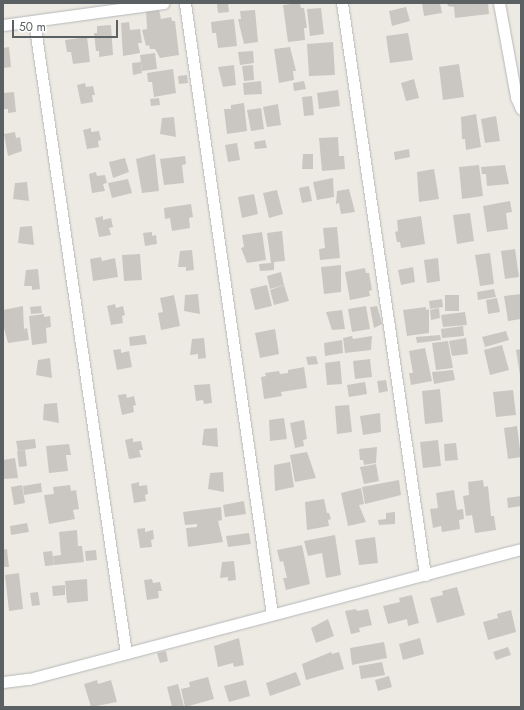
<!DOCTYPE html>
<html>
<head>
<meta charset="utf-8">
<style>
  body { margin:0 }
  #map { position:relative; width:524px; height:710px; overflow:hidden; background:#edeae3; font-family:Jost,sans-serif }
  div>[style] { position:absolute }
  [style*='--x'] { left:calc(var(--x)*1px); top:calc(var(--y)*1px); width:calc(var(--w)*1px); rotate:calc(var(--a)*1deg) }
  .building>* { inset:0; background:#cac7c2 }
  .roads { filter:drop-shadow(0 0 1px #b4b7ba) drop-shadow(0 0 1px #b4b7ba) }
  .street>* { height:11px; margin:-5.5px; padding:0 5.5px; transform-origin:5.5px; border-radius:5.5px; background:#fff }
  span { translate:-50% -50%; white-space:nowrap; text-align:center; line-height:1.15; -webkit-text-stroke:3px #fff; paint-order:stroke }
  .frame { position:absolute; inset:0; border:4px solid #5b6063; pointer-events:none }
  .scale { position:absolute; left:12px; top:20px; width:106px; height:18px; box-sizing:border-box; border:2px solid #5b6063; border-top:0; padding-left:5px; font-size:12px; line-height:14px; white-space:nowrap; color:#5b6063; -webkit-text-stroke:3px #fff; paint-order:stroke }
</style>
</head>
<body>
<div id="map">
  <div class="building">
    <div style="clip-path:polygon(228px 3px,229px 12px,218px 13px,217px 4px)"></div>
    <div style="clip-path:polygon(300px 3px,301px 8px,304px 8px,307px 28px,304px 28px,305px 40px,288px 42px,283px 5px)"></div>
    <div style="clip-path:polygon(422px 3px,440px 3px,442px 13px,424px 16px)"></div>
    <div style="clip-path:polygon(447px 3px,488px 3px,489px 14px,455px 18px,454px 7px,448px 6px)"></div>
    <div style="clip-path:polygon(406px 7px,410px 21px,392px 26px,389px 11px)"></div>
    <div style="clip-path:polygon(321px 8px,324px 34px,310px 36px,307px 9px)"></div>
    <div style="clip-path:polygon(159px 9px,161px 19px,171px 17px,172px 21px,175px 21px,179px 55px,160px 58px,155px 49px,150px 49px,149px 45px,146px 46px,142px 30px,147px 29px,146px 11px)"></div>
    <div style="clip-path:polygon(255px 10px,258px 42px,244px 44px,238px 19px,241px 19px,240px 11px)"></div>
    <div style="clip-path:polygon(234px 19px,237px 46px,218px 48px,216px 33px,212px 33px,211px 22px)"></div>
    <div style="clip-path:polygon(129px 22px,130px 30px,140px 29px,142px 43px,138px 43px,140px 53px,123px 56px,121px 23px)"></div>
    <div style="clip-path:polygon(111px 25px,113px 55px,99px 57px,99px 51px,96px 51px,94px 33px,97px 33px,97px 26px)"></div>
    <div style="clip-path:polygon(408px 33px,413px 60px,390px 63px,386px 36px)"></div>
    <div style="clip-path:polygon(87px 37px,90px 62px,73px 64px,71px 52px,67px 52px,65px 40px)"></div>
    <div style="clip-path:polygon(333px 42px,335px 75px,309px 76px,307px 44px)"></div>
    <div style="clip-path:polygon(9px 47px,11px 67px,3px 68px,3px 48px)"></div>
    <div style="clip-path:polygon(290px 47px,296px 71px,293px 71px,294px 80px,279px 83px,274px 49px)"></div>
    <div style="clip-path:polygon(253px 51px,254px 63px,240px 65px,238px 52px)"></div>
    <div style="clip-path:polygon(155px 53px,157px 69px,142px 71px,140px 55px)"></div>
    <div style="clip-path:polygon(141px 62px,142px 73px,133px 75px,132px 63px)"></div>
    <div style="clip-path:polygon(459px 64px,464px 97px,443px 100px,439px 67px)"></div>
    <div style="clip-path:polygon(234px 65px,236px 85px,223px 87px,218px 67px)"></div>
    <div style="clip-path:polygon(253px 65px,254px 80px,244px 81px,242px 66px)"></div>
    <div style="clip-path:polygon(173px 69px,176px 93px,154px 97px,152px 82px,148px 82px,147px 73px)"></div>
    <div style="clip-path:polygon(187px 75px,188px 83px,179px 84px,178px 76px)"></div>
    <div style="clip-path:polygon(414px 79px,419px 98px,406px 101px,401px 83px)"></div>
    <div style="clip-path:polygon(261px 81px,262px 94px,244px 95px,243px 83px)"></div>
    <div style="clip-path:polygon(304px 81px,306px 89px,294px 91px,293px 83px)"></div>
    <div style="clip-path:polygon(85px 83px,86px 87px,93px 86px,95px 95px,92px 95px,93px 102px,81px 104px,77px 85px)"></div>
    <div style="clip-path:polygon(338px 90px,340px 106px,319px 109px,317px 93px)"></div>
    <div style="clip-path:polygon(14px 92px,16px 112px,8px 113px,8px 109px,3px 109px,3px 93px)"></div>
    <div style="clip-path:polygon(312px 96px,314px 115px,304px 116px,302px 97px)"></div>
    <div style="clip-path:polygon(159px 98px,160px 105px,151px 106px,150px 99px)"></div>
    <div style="clip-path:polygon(244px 103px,247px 131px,227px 134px,224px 109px,231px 109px,231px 105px)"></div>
    <div style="clip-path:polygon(278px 104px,281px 125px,267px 127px,263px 107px)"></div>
    <div style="clip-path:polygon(261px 108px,264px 129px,251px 131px,247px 110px)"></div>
    <div style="clip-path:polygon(476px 114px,481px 147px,466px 150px,465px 139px,462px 139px,461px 117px)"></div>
    <div style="clip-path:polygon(496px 116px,500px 141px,485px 143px,481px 119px)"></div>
    <div style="clip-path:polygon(174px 117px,176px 137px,160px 134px,162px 118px)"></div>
    <div style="clip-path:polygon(91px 128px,91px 132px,99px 131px,101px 140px,98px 141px,99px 147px,87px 149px,83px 130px)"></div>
    <div style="clip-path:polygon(15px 132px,16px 138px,20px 137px,22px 151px,8px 156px,4px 134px)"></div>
    <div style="clip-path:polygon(338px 137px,339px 156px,344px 156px,345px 169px,322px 171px,319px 138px)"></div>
    <div style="clip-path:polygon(265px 140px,267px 148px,255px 149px,254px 142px)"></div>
    <div style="clip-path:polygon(237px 143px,240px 160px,228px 162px,225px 145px)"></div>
    <div style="clip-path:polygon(409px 149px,410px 157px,395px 160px,394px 152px)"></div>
    <div style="clip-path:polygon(155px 154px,159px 191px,142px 193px,136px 159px)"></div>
    <div style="clip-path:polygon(303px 154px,313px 154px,313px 169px,302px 169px)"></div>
    <div style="clip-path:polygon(185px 156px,186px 164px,182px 165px,184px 183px,164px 185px,160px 159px)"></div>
    <div style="clip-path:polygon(125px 158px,129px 172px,113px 178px,109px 162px)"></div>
    <div style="clip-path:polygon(479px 165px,483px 196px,462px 199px,459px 167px)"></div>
    <div style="clip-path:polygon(505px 165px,509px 184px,487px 186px,486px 174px,482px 174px,481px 167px)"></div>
    <div style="clip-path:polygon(434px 169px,439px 199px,419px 202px,417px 172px)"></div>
    <div style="clip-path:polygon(96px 172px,97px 176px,105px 175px,107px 183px,103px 184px,105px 191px,92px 193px,89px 174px)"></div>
    <div style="clip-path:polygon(333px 178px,334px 197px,317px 200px,313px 182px)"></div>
    <div style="clip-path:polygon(128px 179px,132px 193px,112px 198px,108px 183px)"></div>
    <div style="clip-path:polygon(27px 182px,29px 201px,13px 199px,15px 183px)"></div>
    <div style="clip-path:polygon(309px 186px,312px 201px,302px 203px,299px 188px)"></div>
    <div style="clip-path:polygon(349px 189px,355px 212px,341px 214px,339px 203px,336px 204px,337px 191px)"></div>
    <div style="clip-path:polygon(277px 190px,283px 214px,269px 218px,263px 193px)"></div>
    <div style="clip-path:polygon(254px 194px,258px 214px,242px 218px,238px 197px)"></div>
    <div style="clip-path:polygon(510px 201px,512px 212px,506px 213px,508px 229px,487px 232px,483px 206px)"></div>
    <div style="clip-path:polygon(191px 204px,193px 217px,189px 218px,190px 228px,172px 231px,170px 218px,165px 219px,164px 208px)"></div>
    <div style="clip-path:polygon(470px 213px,474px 241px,457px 244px,453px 215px)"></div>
    <div style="clip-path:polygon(103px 216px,103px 220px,111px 218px,113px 227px,109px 228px,111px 235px,99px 237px,95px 218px)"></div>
    <div style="clip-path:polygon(421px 216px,425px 244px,401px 248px,400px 242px,397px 242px,395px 232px,398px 231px,397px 220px)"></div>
    <div style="clip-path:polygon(32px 226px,34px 245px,18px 243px,20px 227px)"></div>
    <div style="clip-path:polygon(337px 227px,340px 258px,320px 260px,319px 249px,325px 248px,323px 228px)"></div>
    <div style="clip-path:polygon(282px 231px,285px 261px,274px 262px,274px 270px,260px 271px,259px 264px,271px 263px,267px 233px)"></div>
    <div style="clip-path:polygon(152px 232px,152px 236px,156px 235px,157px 244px,145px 246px,143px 233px)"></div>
    <div style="clip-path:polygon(262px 232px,266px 260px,247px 263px,241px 248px,244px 247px,242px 235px)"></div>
    <div style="clip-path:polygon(515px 249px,519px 277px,505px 279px,501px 251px)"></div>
    <div style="clip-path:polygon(192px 250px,194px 270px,186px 271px,186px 267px,178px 267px,180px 251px)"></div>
    <div style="clip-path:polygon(490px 253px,494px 284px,480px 286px,475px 255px)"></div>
    <div style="clip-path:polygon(140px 254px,142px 280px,124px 281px,122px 255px)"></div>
    <div style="clip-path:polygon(101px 257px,102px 261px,115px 258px,118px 277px,93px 281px,90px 259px)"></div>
    <div style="clip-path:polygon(438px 258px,440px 281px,427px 283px,424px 260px)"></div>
    <div style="clip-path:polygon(341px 265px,341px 292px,324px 294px,321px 267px)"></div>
    <div style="clip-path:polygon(413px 267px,415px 282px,401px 285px,398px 270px)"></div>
    <div style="clip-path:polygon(365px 268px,366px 273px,369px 273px,372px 290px,369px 291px,370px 296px,350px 300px,345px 272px)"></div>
    <div style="clip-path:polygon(38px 269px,40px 289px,32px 290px,32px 286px,24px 286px,26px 270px)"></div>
    <div style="clip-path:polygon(281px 272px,284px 285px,270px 289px,267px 276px)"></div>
    <div style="clip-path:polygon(267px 285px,272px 306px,255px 310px,250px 289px)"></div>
    <div style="clip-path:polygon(284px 285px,289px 301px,274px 305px,270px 290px)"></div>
    <div style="clip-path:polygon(494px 289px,496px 297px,478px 300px,477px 292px)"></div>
    <div style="clip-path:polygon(198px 294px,200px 314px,184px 311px,185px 295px)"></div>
    <div style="clip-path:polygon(521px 294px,521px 319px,508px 321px,504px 296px)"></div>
    <div style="clip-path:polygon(174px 295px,180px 326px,161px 330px,158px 313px,163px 312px,160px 298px)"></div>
    <div style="clip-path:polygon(445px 295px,459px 295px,459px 311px,445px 311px)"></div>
    <div style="clip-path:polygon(497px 298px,500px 312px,488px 314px,486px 300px)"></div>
    <div style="clip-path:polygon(442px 299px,443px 307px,430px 309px,429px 301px)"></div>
    <div style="clip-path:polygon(115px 304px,116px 308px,123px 306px,125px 315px,122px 316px,123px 323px,111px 325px,107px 306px)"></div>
    <div style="clip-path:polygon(23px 306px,24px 329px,27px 328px,29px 340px,8px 343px,3px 324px,3px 310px)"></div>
    <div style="clip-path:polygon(41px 306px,42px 313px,31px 314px,30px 307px)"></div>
    <div style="clip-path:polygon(366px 306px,370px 329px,352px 332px,348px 309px)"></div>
    <div style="clip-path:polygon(377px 306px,382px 324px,374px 328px,370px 307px)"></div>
    <div style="clip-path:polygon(426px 307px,426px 310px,429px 309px,429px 333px,407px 336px,403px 310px)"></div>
    <div style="clip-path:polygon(439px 308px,440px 318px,431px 320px,430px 310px)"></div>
    <div style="clip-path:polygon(342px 310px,345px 329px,332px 330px,326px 312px)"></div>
    <div style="clip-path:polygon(465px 312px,467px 325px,443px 327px,441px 315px)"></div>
    <div style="clip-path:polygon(44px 314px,44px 317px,50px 316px,51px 327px,46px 328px,47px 343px,32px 345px,29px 316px)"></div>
    <div style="clip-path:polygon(463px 326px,464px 336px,442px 338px,441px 329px)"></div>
    <div style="clip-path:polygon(275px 329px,279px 354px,260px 358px,255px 333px)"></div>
    <div style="clip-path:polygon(506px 331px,509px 340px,485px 347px,482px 337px)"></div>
    <div style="clip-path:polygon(145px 335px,147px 344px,130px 346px,129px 337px)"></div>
    <div style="clip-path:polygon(440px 335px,441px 340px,417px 343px,416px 337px)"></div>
    <div style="clip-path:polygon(352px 336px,353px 339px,372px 336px,371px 350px,345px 353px,343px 338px)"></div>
    <div style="clip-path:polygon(204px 338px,206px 358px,198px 359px,198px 354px,190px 355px,192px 339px)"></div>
    <div style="clip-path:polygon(466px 338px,468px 354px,452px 356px,449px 341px)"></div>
    <div style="clip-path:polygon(342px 340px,343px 353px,325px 356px,324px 343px)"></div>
    <div style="clip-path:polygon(448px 341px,453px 368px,436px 370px,432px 343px)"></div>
    <div style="clip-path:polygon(502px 345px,509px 370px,490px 375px,484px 350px)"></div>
    <div style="clip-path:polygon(425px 348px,432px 381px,411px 385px,409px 373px,413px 373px,409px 351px)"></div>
    <div style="clip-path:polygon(121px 349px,121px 353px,129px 351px,132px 367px,117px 370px,113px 350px)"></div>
    <div style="clip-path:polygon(521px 349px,521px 375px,520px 375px,516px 350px)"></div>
    <div style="clip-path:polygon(316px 356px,318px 364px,308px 365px,306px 357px)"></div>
    <div style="clip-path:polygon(50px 358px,52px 378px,36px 375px,38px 360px)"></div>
    <div style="clip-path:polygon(370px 359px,372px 377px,355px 379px,353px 361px)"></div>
    <div style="clip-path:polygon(340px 361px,342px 384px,327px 385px,325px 363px)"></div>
    <div style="clip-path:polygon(304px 367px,307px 388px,281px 392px,282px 396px,264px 399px,261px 377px,266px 376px,265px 373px,279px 371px,280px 374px,288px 373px,288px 370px)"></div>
    <div style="clip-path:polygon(453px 370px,455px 380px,434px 384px,432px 372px)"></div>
    <div style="clip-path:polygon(386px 380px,388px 391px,379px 393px,377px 381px)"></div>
    <div style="clip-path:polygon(365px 382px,367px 394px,349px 397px,347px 385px)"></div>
    <div style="clip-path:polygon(210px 384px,212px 403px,204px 404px,203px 400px,196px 401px,194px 385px)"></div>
    <div style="clip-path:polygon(440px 389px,443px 422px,425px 424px,422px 391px)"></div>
    <div style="clip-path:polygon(513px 390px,516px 415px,496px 417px,493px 392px)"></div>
    <div style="clip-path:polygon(126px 394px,127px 398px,134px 396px,136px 405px,133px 406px,134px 412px,122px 415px,118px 395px)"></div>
    <div style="clip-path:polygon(57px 403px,59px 423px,43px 420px,44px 404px)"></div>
    <div style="clip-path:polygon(349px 405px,352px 432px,337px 434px,335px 406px)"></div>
    <div style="clip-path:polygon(380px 413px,381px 432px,363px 435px,360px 416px)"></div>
    <div style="clip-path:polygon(284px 418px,287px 439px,270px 441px,269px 420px)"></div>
    <div style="clip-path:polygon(304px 420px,307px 439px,303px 440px,304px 446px,295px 448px,290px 423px)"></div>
    <div style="clip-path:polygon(517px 426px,521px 457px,508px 459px,504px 428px)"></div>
    <div style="clip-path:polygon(217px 428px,218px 447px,202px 445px,204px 429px)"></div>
    <div style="clip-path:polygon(133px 438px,133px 442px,141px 441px,143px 450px,139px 450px,141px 457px,129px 459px,125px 440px)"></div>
    <div style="clip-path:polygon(35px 439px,36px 448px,18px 451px,16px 441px)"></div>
    <div style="clip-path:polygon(438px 440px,441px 466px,423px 468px,420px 442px)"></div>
    <div style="clip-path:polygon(456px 443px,458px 460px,445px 461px,444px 444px)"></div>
    <div style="clip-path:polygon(69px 444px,71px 455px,66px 455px,68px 471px,49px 473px,46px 446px)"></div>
    <div style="clip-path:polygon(377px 447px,376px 463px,364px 465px,363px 460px,360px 460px,359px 449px)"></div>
    <div style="clip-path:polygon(25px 450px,27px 466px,19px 467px,17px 451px)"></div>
    <div style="clip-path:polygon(307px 452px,316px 478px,295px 482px,290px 455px)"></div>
    <div style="clip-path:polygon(15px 458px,18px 478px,3px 479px,3px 460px)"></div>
    <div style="clip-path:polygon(290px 462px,294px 487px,275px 491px,274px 465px)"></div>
    <div style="clip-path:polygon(376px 464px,379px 481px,364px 484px,360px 467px)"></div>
    <div style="clip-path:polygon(223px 472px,224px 492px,208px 489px,210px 473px)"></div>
    <div style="clip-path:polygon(399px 480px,401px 495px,365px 504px,362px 487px)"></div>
    <div style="clip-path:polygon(483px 480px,484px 487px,488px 486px,491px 516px,494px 516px,496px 530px,475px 533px,472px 515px,466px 516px,463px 496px,469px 495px,468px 482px)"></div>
    <div style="clip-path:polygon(139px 482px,139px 486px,147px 485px,148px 494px,145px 495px,146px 501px,134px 503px,131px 484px)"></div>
    <div style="clip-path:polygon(41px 483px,42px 492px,24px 495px,23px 486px)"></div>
    <div style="clip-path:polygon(22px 485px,25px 503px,14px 505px,11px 487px)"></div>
    <div style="clip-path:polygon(70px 485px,71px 491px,76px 490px,79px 509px,73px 510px,75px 519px,49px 524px,44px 495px,54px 494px,53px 487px)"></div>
    <div style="clip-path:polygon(361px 488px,364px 504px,359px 505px,366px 522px,348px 526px,341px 493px)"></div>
    <div style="clip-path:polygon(454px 490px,457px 510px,463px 509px,464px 519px,459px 520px,460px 529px,442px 532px,441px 526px,433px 528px,430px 509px,438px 508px,436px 493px)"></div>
    <div style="clip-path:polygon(521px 496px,521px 506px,508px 508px,507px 498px)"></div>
    <div style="clip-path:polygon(324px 499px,327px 513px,329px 513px,331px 519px,328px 520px,329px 526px,307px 530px,305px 502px)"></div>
    <div style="clip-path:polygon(244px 501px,246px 514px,225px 517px,223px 505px)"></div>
    <div style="clip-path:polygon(221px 507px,222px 520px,218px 521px,223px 542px,188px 547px,186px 528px,197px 527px,197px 524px,185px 525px,183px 512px)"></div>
    <div style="clip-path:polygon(395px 512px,395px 524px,379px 525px,378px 520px,386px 519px,386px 513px)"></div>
    <div style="clip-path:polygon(27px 523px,29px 532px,11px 535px,10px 526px)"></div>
    <div style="clip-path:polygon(145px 528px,145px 532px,153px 530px,154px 539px,151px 540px,152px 547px,140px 548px,137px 529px)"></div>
    <div style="clip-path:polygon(77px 530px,78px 546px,82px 546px,84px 562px,54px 565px,53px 556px,61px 555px,59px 532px)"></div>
    <div style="clip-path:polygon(249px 533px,251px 544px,228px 547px,226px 536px)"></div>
    <div style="clip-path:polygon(335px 535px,341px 575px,326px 578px,322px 553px,308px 556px,304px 541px)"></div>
    <div style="clip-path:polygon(375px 537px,378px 563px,359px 565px,355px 540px)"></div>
    <div style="clip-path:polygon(302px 545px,310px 584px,286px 590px,283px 578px,287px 578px,283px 561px,280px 562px,277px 550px)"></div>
    <div style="clip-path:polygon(7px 549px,9px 567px,3px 567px,3px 550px)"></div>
    <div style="clip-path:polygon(96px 550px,97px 560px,86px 561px,85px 551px)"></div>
    <div style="clip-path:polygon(52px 551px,54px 565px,45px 566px,43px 552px)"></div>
    <div style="clip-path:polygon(234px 561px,236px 580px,228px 581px,228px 577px,220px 578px,222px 562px)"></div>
    <div style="clip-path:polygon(19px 573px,23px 609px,9px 611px,5px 575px)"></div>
    <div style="clip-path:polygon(87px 579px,88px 601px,67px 603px,65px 581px)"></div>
    <div style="clip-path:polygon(152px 579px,153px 583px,160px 582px,162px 591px,158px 591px,159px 598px,147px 600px,144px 580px)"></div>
    <div style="clip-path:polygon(65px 585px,65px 595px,53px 596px,52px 586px)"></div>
    <div style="clip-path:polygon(457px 587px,465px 615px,437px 623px,430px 598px,443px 595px,442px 591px)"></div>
    <div style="clip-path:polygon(38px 592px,40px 605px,32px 606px,30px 593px)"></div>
    <div style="clip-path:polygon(412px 595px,419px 623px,408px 626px,407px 619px,388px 624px,383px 606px,400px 602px,399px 598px)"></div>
    <div style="clip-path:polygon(356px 609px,357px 611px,368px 609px,372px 625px,359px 628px,360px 632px,351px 634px,345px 611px)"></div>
    <div style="clip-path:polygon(511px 610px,516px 632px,488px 640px,483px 622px,498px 618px,497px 614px)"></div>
    <div style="clip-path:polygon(328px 619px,334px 636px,316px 643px,311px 628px)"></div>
    <div style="clip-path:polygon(239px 638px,244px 665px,234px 667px,233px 663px,218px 667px,214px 646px)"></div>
    <div style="clip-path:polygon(420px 638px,424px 654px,403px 660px,399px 644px)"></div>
    <div style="clip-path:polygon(384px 642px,387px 658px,352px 665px,350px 648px)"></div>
    <div style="clip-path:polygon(508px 647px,511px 655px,496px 660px,493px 652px)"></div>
    <div style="clip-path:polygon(166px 651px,168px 661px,160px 663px,157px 653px)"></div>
    <div style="clip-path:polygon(331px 652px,332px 654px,339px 652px,344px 669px,306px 680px,302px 664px)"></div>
    <div style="clip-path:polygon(382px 662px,385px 675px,361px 679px,359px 666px)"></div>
    <div style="clip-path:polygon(296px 672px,301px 685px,270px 696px,266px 683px)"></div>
    <div style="clip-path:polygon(389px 676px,392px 687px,378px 691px,375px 680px)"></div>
    <div style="clip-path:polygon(208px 677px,214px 699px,185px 707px,181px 689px,190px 687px,189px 682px)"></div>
    <div style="clip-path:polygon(97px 680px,98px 684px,111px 680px,117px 702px,91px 707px,84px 684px)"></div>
    <div style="clip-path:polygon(246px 680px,250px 696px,229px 702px,224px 686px)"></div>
    <div style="clip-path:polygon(178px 684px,184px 707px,172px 707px,167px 687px)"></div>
  </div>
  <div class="roads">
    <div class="street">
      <div style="--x:185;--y:3;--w:617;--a:81.9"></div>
      <div style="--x:342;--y:3;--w:578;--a:81.74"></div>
      <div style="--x:499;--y:3;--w:96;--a:79.7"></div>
      <div style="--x:516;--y:97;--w:13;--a:67"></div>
      <div style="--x:34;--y:21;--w:639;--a:81.72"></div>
      <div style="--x:3;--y:25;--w:162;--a:-7.8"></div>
      <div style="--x:3;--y:682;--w:26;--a:-7"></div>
      <div style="--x:29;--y:679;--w:509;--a:-14.8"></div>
    </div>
  </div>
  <div class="frame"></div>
  <div class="scale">50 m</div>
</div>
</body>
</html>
